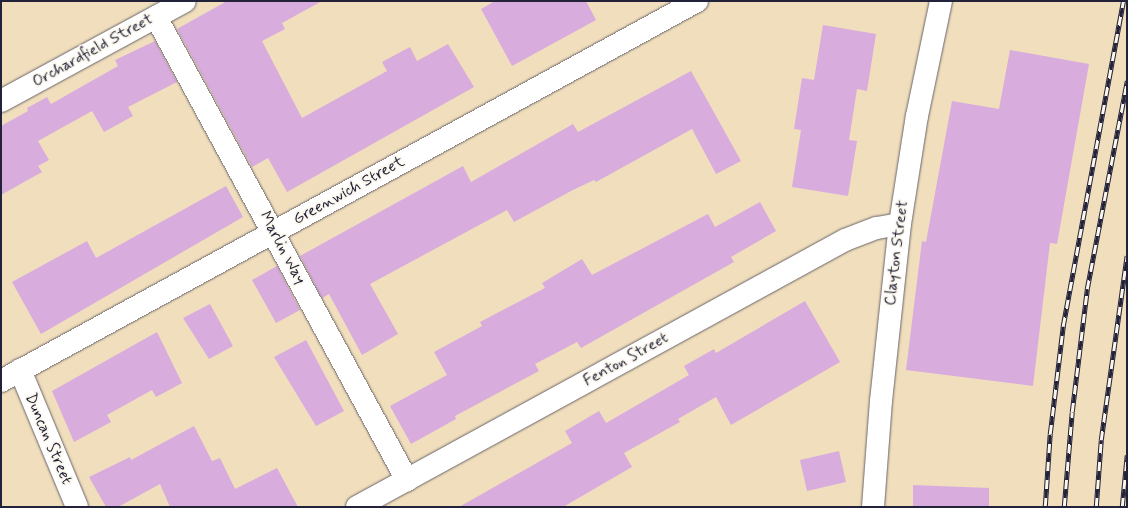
<!DOCTYPE html>
<html>
<head>
<meta charset="utf-8">
<style>
  body { margin:0 }
  #map { position:relative; width:1128px; height:508px; overflow:hidden; background:#f0debd; font-family:Mynerve,sans-serif }
  div>[style] { position:absolute }
  [style*='--x'] { left:calc(var(--x)*1px); top:calc(var(--y)*1px); width:calc(var(--w)*1px); rotate:calc(var(--a)*1deg) }
  .building>* { inset:0; background:#d9acde }
  .roads { filter:drop-shadow(0 0 1px #6a6468) drop-shadow(0 0 1px #6a6468) }
  .minor>* { height:22px; margin:-11px; padding:0 11px; transform-origin:11px; border-radius:11px; background:#fff }
  .rail>* { height:4.5px; margin-top:-2.25px; transform-origin:0; background:repeating-linear-gradient(90deg,#fbf7ec 0 9px,#22223b 0 18px); box-sizing:border-box; border-block:1px solid #22223b }
  span { translate:-50% -50%; white-space:nowrap; text-align:center; line-height:1.15; -webkit-text-stroke:3.5px #fbf7ec; paint-order:stroke }
  .street-label { font-size:16px; color:#22223b }
  .frame { position:absolute; inset:0; border:2px solid #22223b; pointer-events:none }
</style>
</head>
<body>
<div id="map">
  <div class="building">
    <div style="clip-path:polygon(227px 1px,322px 1px,282px 23px,285px 29px,262px 41px,302px 118px,387px 71px,382px 62px,410px 47px,417px 61px,448px 44px,474px 87px,287px 192px,268px 158px,252px 167px,177px 29px)"></div>
    <div style="clip-path:polygon(495px 1px,586px 1px,596px 20px,512px 66px,481px 9px)"></div>
    <div style="clip-path:polygon(823px 25px,876px 34px,867px 91px,857px 89px,849px 140px,857px 141px,848px 196px,792px 187px,801px 130px,794px 129px,802px 78px,814px 80px)"></div>
    <div style="clip-path:polygon(155px 41px,177px 82px,128px 107px,133px 116px,104px 132px,92px 111px,38px 141px,49px 160px,38px 166px,42px 172px,1px 195px,1px 126px,28px 111px,27px 108px,47px 97px,51px 104px,118px 66px,115px 60px)"></div>
    <div style="clip-path:polygon(1010px 50px,1089px 64px,1057px 244px,1050px 243px,1033px 386px,906px 370px,922px 241px,926px 242px,952px 101px,999px 109px)"></div>
    <div style="clip-path:polygon(691px 71px,741px 161px,716px 174px,692px 129px,596px 182px,594px 180px,571px 191px,514px 222px,507px 210px,370px 284px,398px 334px,362px 355px,329px 294px,322px 298px,300px 256px,463px 166px,471px 182px,573px 124px,578px 132px)"></div>
    <div style="clip-path:polygon(226px 186px,243px 217px,41px 334px,12px 282px,87px 241px,96px 258px)"></div>
    <div style="clip-path:polygon(760px 202px,776px 231px,731px 257px,734px 262px,581px 348px,577px 342px,535px 364px,539px 371px,455px 416px,456px 419px,411px 444px,390px 406px,447px 375px,434px 352px,482px 326px,480px 322px,545px 288px,542px 283px,582px 259px,592px 275px,708px 214px,715px 227px)"></div>
    <div style="clip-path:polygon(277px 266px,300px 310px,276px 323px,252px 280px)"></div>
    <div style="clip-path:polygon(805px 301px,840px 362px,731px 425px,716px 397px,678px 419px,680px 422px,624px 453px,632px 467px,563px 507px,459px 507px,572px 443px,565px 431px,599px 411px,606px 423px,689px 375px,684px 366px,714px 349px,716px 353px)"></div>
    <div style="clip-path:polygon(210px 304px,233px 346px,209px 359px,183px 318px)"></div>
    <div style="clip-path:polygon(157px 332px,182px 383px,156px 397px,152px 390px,107px 415px,111px 422px,74px 442px,52px 391px)"></div>
    <div style="clip-path:polygon(306px 340px,344px 411px,316px 426px,274px 357px)"></div>
    <div style="clip-path:polygon(194px 426px,212px 461px,220px 458px,235px 489px,277px 468px,298px 507px,170px 507px,160px 484px,118px 507px,106px 507px,89px 477px,130px 457px,131px 460px)"></div>
    <div style="clip-path:polygon(839px 451px,846px 482px,807px 491px,800px 460px)"></div>
    <div style="clip-path:polygon(913px 485px,989px 488px,989px 507px,913px 507px)"></div>
  </div>
  <div class="roads">
    <div class="minor">
      <div style="--x:156;--y:17;--w:527;--a:61.54"></div>
      <div style="--x:1;--y:101;--w:209;--a:-28.5"></div>
      <div style="--x:20;--y:370;--w:148;--a:67.4"></div>
      <div style="--x:1;--y:381;--w:793;--a:-28.63"></div>
      <div style="--x:357;--y:507;--w:556;--a:-28.68"></div>
      <div style="--x:845;--y:240;--w:34;--a:-21"></div>
      <div style="--x:877;--y:228;--w:23;--a:-10"></div>
      <div style="--x:873;--y:507;--w:106;--a:-85.7"></div>
      <div style="--x:881;--y:401;--w:178;--a:-83.9"></div>
      <div style="--x:900;--y:224;--w:109;--a:-81.1"></div>
      <div style="--x:917;--y:116;--w:117;--a:-78.2"></div>
    </div>
  </div>
  <div class="rail">
    <div style="--x:1045;--y:507;--w:73;--a:-86.1"></div>
    <div style="--x:1050;--y:434;--w:109;--a:-83.1"></div>
    <div style="--x:1063;--y:326;--w:330;--a:-79.5"></div>
    <div style="--x:1064;--y:507;--w:95;--a:-85.2"></div>
    <div style="--x:1072;--y:412;--w:124;--a:-83"></div>
    <div style="--x:1087;--y:289;--w:212;--a:-79.1"></div>
    <div style="--x:1096;--y:507;--w:67;--a:-85.7"></div>
    <div style="--x:1101;--y:440;--w:186;--a:-82"></div>
    <div style="--x:1122;--y:507;--w:52;--a:-84.5"></div>
  </div>
  <div class="street-label">
    <span style="left:93px;top:51px;rotate:-29deg">Orchardfield Street</span>
    <span style="left:349px;top:191px;rotate:-29deg">Greenwich Street</span>
    <span style="left:282px;top:248px;rotate:62deg">Marlin Way</span>
    <span style="left:897px;top:253px;rotate:-83deg">Clayton Street</span>
    <span style="left:626px;top:360px;rotate:-29deg">Fenton Street</span>
    <span style="left:48px;top:439px;rotate:67deg">Duncan Street</span>
  </div>
  <div class="frame"></div>
</div>
</body>
</html>
